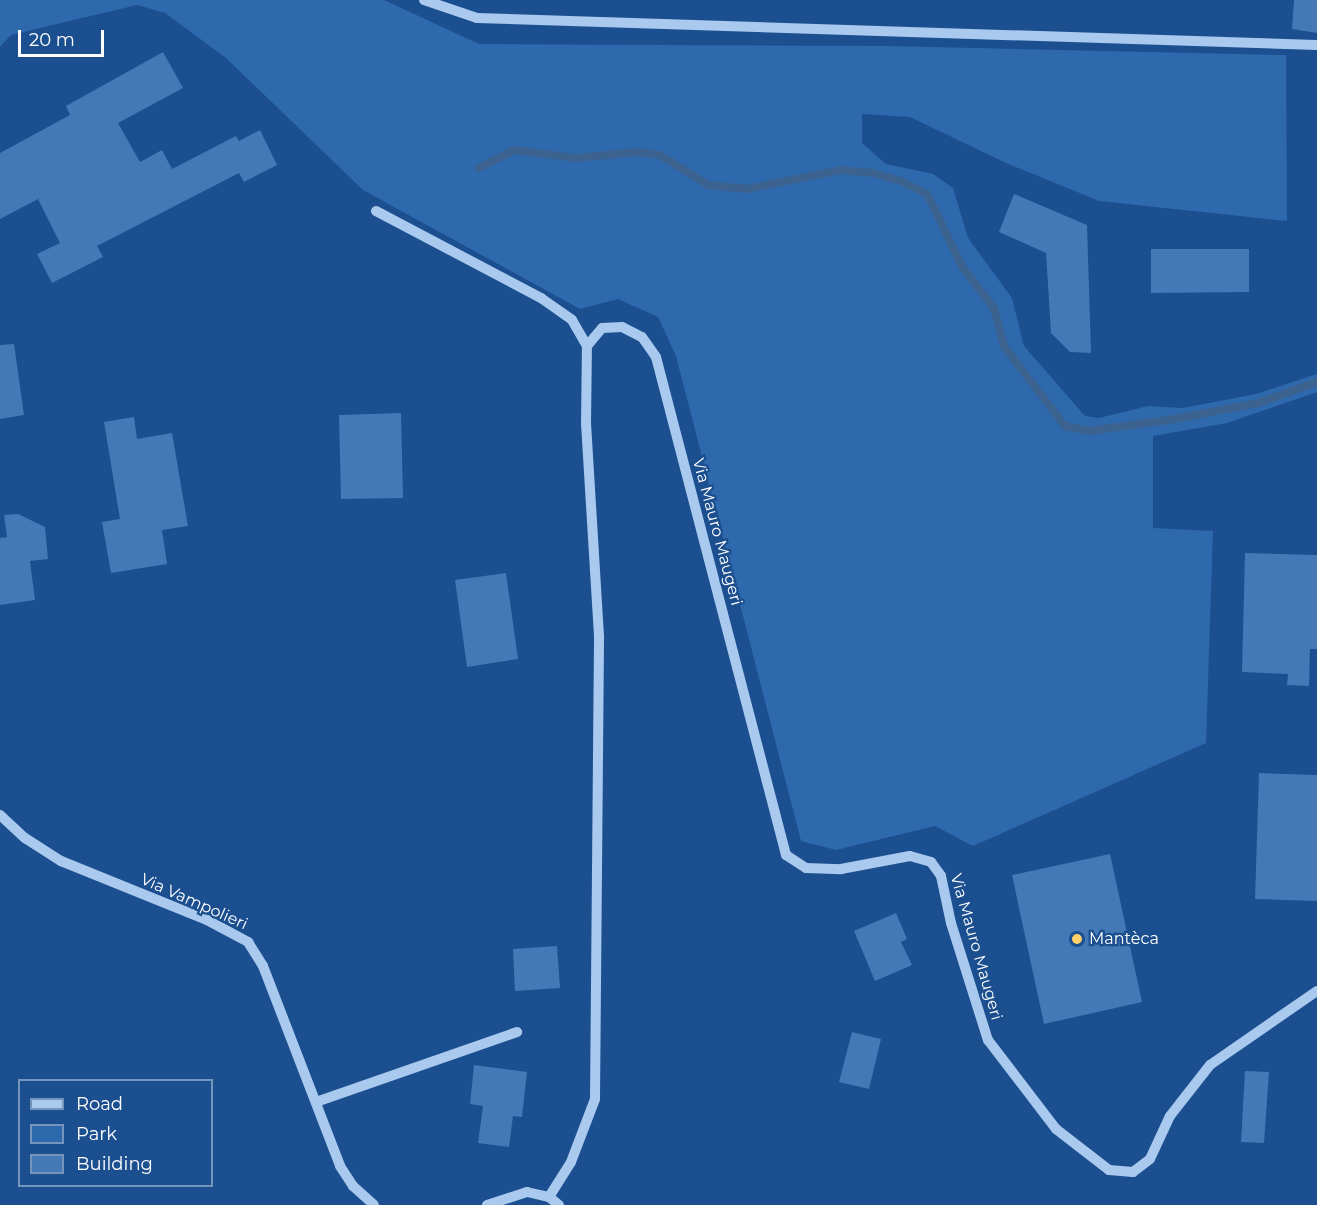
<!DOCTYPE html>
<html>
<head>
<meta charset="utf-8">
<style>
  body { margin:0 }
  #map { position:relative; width:1317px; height:1205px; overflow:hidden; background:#1b4f8f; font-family:Montserrat,sans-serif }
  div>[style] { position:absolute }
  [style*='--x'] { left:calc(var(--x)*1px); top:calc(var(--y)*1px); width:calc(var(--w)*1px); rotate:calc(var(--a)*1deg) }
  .green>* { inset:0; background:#2e69ad }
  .stream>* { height:8px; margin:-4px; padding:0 4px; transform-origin:4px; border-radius:4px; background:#3c6290 }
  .building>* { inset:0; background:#4478b7 }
  .minor>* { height:10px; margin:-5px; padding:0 5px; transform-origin:5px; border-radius:5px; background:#a9c9ee }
  .dots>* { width:16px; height:16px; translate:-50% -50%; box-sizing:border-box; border:3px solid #1b4f8f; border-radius:50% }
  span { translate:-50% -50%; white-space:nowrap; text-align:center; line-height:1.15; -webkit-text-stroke:4.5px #1b4f8f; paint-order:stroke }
  .street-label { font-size:16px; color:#fff }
  .poi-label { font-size:16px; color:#fff }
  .left { translate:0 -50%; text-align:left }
  .legend { position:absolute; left:18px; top:1079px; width:195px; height:108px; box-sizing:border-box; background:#1b4f8f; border:2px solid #7695bc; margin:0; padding:8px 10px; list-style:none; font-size:18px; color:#fff }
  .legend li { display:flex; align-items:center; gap:12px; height:30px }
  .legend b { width:30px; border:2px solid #7695bc }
  .scale { position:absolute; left:18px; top:30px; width:86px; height:27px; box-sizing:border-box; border:3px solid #fff; border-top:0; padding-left:8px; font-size:18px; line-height:21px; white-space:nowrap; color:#fff; -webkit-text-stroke:4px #1b4f8f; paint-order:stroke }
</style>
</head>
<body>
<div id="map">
  <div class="green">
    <div style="clip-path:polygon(0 0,384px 0,479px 44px,888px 46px,1286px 55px,1287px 221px,1099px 201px,1006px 163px,910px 117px,862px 114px,862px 143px,886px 164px,933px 174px,953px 188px,968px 238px,1012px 298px,1024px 346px,1085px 416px,1099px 418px,1148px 406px,1183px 408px,1256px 394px,1317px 374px,1317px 392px,1227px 423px,1153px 436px,1153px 528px,1213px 531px,1206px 743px,973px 846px,935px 826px,836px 850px,801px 841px,676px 356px,658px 317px,618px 299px,580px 309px,363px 190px,226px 58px,165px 13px,137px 5px,11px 35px,0 47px)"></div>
  </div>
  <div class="stream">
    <div style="--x:479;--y:168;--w:39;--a:-27"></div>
    <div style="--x:514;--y:150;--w:63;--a:7.4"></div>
    <div style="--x:576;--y:158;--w:62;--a:-5.5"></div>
    <div style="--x:638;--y:152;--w:22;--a:8"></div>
    <div style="--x:660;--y:155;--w:57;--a:32"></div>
    <div style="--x:708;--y:185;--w:39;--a:6"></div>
    <div style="--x:747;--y:189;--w:95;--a:-11.5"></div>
    <div style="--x:840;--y:170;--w:33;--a:5"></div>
    <div style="--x:873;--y:173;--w:29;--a:16"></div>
    <div style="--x:901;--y:181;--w:29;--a:27"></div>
    <div style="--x:927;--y:194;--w:82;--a:64.1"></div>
    <div style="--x:963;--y:268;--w:51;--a:52.2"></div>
    <div style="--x:994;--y:308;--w:39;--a:75"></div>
    <div style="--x:1004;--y:346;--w:101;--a:52.7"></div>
    <div style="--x:1065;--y:426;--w:25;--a:12"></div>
    <div style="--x:1089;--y:431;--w:87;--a:-7.9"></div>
    <div style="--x:1175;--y:419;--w:85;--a:-10.9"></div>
    <div style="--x:1258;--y:403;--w:63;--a:-19.6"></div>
  </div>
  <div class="building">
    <div style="clip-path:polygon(1294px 0,1317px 0,1317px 33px,1292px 29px)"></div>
    <div style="clip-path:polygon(163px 52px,183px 88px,118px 123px,140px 162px,162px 150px,172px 169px,236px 136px,239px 141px,260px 130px,277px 165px,244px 182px,239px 173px,97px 246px,103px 257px,52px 283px,37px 254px,60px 243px,38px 199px,0 219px,0 153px,70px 115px,66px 106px)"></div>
    <div style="clip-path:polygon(1014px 194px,1087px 225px,1091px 353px,1070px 352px,1051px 333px,1046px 253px,999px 232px)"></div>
    <div style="clip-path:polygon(1151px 249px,1249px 249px,1249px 292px,1151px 293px)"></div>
    <div style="clip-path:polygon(14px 344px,24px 415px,0 419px,0 345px)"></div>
    <div style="clip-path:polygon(401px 413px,403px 498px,341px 499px,339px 415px)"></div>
    <div style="clip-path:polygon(134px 417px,137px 439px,172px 433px,188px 526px,162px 530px,167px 564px,111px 573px,102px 522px,120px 519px,104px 422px)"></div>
    <div style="clip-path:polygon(18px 514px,45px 527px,48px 559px,30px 561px,35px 600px,0 605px,0 538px,7px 537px,4px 515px)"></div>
    <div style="clip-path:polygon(1245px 553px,1317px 555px,1317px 649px,1310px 649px,1309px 686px,1287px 685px,1288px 674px,1242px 672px)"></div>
    <div style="clip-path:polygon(506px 573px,518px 659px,467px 667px,455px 580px)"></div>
    <div style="clip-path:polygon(1259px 773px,1317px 775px,1317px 901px,1255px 899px)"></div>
    <div style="clip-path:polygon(1110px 854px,1142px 1002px,1044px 1024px,1012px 875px)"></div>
    <div style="clip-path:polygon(896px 913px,907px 939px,901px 942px,912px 965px,875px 981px,854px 931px)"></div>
    <div style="clip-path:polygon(557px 946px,560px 988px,515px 991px,513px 949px)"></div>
    <div style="clip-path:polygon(852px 1032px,881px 1039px,869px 1089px,839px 1082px)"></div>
    <div style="clip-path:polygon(474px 1065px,527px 1072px,522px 1117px,513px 1116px,509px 1147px,478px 1143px,483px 1106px,470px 1104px)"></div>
    <div style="clip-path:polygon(1245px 1071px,1269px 1072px,1264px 1143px,1241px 1142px)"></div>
  </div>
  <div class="minor">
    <div style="--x:424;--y:0;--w:56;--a:18.8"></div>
    <div style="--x:477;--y:18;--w:840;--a:1.84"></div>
    <div style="--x:376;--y:211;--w:187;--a:27.8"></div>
    <div style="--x:541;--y:298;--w:38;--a:35"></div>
    <div style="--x:572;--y:320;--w:30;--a:60"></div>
    <div style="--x:0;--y:815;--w:34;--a:43"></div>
    <div style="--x:25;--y:838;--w:43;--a:32.6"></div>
    <div style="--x:61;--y:861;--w:157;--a:22"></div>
    <div style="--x:207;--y:920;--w:47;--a:28.2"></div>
    <div style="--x:248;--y:942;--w:28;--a:58"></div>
    <div style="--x:263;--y:966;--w:214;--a:68.9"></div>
    <div style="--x:340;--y:1166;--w:24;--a:57"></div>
    <div style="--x:353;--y:1186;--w:28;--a:42"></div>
    <div style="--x:316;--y:1102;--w:213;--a:-19.2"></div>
    <div style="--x:549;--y:1197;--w:41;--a:-57.8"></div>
    <div style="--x:571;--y:1162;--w:67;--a:-69.1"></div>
    <div style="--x:595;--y:1099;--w:463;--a:-89.5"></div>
    <div style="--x:599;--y:636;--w:212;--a:-93.5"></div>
    <div style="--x:586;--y:424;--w:78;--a:-89.3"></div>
    <div style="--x:587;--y:346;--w:23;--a:-50"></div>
    <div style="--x:602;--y:328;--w:20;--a:-3"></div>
    <div style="--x:622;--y:327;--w:22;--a:27"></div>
    <div style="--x:642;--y:337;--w:24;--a:55"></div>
    <div style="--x:656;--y:357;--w:515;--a:75.37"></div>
    <div style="--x:786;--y:855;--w:24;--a:33"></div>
    <div style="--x:806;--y:868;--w:35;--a:2"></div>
    <div style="--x:841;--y:869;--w:70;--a:-10.7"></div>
    <div style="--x:910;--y:856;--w:22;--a:16"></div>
    <div style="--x:931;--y:862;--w:17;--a:54"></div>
    <div style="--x:941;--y:876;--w:48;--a:78"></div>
    <div style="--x:951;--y:923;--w:123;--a:72.5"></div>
    <div style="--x:988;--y:1040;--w:112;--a:52.6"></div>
    <div style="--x:1056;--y:1129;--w:67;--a:37.7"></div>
    <div style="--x:1109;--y:1170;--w:24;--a:5"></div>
    <div style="--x:1133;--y:1172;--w:21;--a:-37"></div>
    <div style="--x:1150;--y:1159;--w:47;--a:-65.1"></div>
    <div style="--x:1170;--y:1116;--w:65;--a:-51.9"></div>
    <div style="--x:1210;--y:1065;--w:130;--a:-34.7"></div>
    <div style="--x:487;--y:1205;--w:42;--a:-18"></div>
    <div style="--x:527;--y:1192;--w:23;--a:13"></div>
    <div style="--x:549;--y:1197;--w:13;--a:39"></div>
  </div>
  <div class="dots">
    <div style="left:1077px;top:939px;background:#ffd166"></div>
  </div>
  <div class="street-label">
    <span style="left:717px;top:532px;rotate:75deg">Via Mauro Maugeri</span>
    <span style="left:194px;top:902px;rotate:24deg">Via Vampolieri</span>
    <span style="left:976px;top:947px;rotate:74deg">Via Mauro Maugeri</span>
  </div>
  <div class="poi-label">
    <span class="left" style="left:1089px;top:939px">Mantèca</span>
  </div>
  <ul class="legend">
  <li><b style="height:8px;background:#a9c9ee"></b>Road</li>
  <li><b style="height:16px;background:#2e69ad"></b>Park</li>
  <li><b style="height:16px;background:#4478b7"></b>Building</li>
  </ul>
  <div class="scale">20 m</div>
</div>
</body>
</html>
